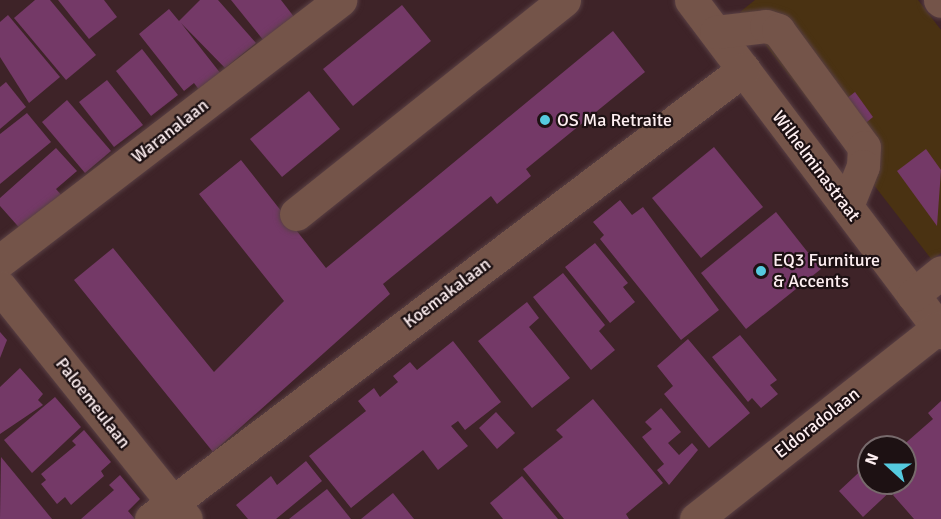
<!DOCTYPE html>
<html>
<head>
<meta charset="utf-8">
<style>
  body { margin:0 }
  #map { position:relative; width:941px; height:519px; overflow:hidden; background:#3e2328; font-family:Signika,sans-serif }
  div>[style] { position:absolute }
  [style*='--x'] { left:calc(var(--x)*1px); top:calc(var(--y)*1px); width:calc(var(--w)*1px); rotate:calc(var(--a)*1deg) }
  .green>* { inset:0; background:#4a3212 }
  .building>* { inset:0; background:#743967 }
  .roads { filter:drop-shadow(0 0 2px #594044) drop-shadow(0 0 2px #594044) }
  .minor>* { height:33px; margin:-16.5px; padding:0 16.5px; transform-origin:16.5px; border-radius:16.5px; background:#745449 }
  .dots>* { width:16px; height:16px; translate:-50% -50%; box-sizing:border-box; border:3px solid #1d1113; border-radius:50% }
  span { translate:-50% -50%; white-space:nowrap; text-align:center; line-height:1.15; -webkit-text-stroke:4.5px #1d1113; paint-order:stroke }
  .poi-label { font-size:18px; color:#feeff1 }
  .left { translate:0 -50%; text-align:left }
  .street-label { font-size:18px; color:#feeff1 }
  .north { position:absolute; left:857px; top:435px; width:60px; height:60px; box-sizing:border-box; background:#1d1113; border:2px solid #776a6c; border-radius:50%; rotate:291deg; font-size:16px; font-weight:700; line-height:24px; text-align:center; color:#feeff1 }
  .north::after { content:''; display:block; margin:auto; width:21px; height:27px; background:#55cadf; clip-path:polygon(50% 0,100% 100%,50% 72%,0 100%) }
</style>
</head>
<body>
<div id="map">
  <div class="green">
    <div style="clip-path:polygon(755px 0,918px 0,941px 30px,941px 253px,932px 260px,740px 12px)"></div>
  </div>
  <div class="building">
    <div style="clip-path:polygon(35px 0,50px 0,96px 55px,66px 80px,14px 18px)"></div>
    <div style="clip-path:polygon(58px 0,104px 0,117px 17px,89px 39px)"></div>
    <div style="clip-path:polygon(200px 0,218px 0,256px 43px,225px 68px,181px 23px,221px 74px,200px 91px,194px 83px,184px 91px,139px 34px,169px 9px,179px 21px)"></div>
    <div style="clip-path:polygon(231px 0,281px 0,298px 22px,268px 46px)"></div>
    <div style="clip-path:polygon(402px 5px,431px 41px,353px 106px,323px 69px)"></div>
    <div style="clip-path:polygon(8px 15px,60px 77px,29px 103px,0 57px,0 22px)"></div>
    <div style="clip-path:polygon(613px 31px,645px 72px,526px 169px,531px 176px,497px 204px,491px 196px,383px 284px,390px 294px,213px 452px,74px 280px,113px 248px,214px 372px,284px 301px,199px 194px,241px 160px,326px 268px)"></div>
    <div style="clip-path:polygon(142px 49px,178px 95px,151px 116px,116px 71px)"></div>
    <div style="clip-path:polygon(107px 80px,143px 125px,114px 147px,79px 102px)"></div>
    <div style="clip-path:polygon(6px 82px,26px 107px,0 129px,0 87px)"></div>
    <div style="clip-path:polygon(309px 91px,340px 129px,282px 177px,250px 139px)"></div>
    <div style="clip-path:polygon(855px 92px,873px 117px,856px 131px,837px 106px)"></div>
    <div style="clip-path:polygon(67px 100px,111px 151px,85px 173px,42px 122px)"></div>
    <div style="clip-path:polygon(27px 113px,51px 142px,0 184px,0 134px)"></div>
    <div style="clip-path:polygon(714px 147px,763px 207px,701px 258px,652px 198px)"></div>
    <div style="clip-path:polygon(56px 148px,77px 171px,56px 189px,63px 197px,24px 233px,0 206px,0 198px)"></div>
    <div style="clip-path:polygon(926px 149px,941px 170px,937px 226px,897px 171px)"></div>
    <div style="clip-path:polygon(620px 200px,632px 215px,643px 207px,719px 310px,681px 340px,600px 239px,604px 235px,593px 222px)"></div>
    <div style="clip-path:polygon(776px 212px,821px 269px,746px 329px,701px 273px)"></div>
    <div style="clip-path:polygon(595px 243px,628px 283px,623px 287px,635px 302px,610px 323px,565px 267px)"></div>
    <div style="clip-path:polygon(563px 273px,605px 325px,599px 331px,615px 350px,591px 370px,533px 297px)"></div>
    <div style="clip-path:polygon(527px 302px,539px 318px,529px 327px,570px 378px,532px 408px,478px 341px)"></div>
    <div style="clip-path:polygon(0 332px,7px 340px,0 358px)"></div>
    <div style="clip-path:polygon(740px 335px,777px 380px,770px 385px,778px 394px,761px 408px,752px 398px,748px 402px,712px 357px)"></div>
    <div style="clip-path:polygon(688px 339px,750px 413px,709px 448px,664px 394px,673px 386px,657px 366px)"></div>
    <div style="clip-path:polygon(453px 341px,501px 402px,465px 430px,458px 421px,451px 426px,468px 446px,438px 470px,423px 450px,351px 508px,309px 456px,366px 411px,358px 401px,374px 388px,380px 397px,398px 382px,393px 376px,410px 362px,417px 370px)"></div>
    <div style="clip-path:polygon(20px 368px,43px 394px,38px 400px,43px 405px,0 434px,0 387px)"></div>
    <div style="clip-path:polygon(55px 397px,81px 427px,32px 473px,4px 440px)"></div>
    <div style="clip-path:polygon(593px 399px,663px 483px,626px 514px,629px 519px,564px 519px,523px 469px,563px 437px,556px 430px)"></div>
    <div style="clip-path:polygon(941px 401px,941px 519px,914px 519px,893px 495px,902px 487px,899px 483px,905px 483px,905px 447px,901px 447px,933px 419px,928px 413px)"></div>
    <div style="clip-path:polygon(661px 408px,681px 432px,668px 443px,679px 455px,692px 443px,698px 450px,669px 485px,657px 470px,664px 464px,642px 437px,652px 429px,645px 422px)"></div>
    <div style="clip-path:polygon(496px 412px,515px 433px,497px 449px,479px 428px)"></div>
    <div style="clip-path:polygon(84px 430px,111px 462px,101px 471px,104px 476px,71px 505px,65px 497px,57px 504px,41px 484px,46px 480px,41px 474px,76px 445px,72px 441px)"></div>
    <div style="clip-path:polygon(1px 457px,52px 519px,0 519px)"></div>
    <div style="clip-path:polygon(306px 461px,322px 481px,276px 519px,248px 519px,236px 505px,271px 476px,277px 485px)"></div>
    <div style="clip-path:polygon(869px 463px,869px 483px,895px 487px,863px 517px,839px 491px)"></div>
    <div style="clip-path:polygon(120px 475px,140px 499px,128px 511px,135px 519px,81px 519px,114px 490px,109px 485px)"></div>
    <div style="clip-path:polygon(522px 476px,558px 519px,503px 519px,490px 503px)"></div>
    <div style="clip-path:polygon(327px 489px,351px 519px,289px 519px)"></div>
    <div style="clip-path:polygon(393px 493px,414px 519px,361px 519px)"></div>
  </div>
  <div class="roads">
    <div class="minor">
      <div style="--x:691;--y:0;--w:416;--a:53"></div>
      <div style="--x:940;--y:0;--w:1;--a:45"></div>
      <div style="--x:716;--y:32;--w:50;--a:-6.8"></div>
      <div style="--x:766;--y:26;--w:13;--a:18"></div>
      <div style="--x:778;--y:30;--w:145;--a:53.7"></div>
      <div style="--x:864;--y:147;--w:19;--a:93"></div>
      <div style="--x:863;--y:166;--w:43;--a:111.8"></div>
      <div style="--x:296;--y:214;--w:343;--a:-38.6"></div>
      <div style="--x:0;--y:261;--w:429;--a:-37.5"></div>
      <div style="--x:0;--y:287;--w:297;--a:51.3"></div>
      <div style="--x:913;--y:295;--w:36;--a:-39"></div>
      <div style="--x:151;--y:519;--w:744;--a:-37.19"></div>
      <div style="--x:696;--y:519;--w:308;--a:-38.3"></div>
    </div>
  </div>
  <div class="dots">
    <div style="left:545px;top:120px;background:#55cadf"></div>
    <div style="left:761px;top:271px;background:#55cadf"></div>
  </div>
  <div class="poi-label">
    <span class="left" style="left:557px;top:120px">OS Ma Retraite</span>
    <span class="left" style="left:773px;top:271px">EQ3 Furniture<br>&amp; Accents</span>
  </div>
  <div class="street-label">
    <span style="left:170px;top:131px;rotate:-38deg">Waranalaan</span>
    <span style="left:816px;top:166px;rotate:53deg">Wilhelminastraat</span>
    <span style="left:447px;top:293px;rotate:-37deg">Koemakalaan</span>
    <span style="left:93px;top:403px;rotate:52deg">Paloemeulaan</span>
    <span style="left:817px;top:423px;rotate:-38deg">Eldoradolaan</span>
  </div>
  <div class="north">N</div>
</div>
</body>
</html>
